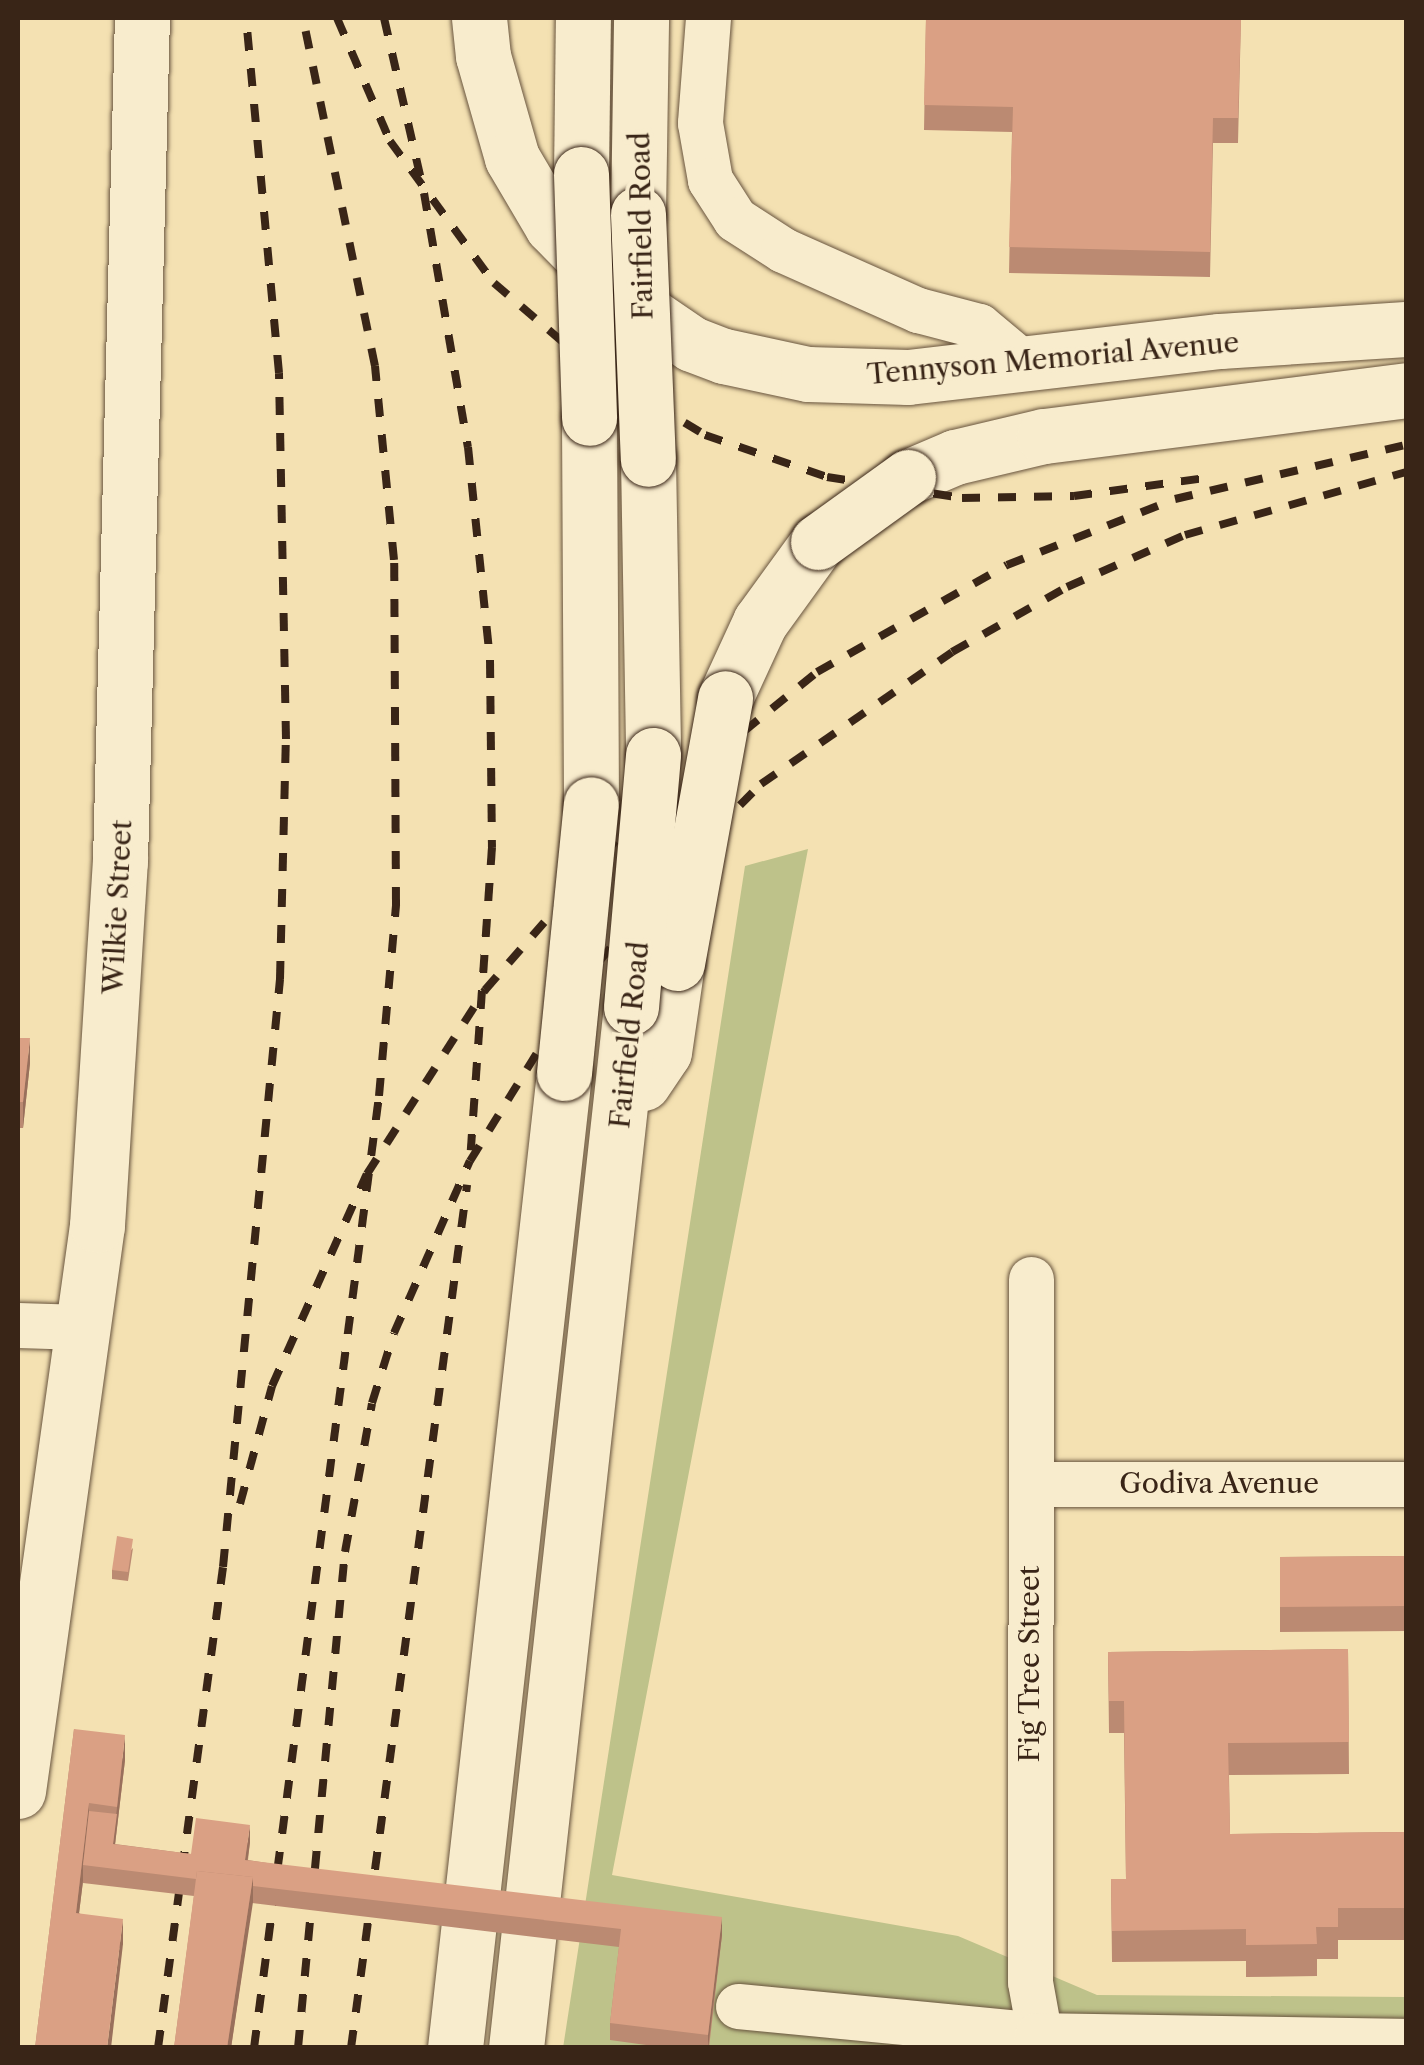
<!DOCTYPE html>
<html>
<head>
<meta charset="utf-8">
<style>
  body { margin:0 }
  #map { position:relative; width:1424px; height:2065px; overflow:hidden; background:#f4e1b2; font-family:"Libre Caslon Text",serif }
  div>[style] { position:absolute }
  [style*='--x'] { left:calc(var(--x)*1px); top:calc(var(--y)*1px); width:calc(var(--w)*1px); rotate:calc(var(--a)*1deg) }
  .green>* { inset:0; background:#bec28a }
  .roads { filter:drop-shadow(0 0 2px #68543e) drop-shadow(0 0 2px #68543e) }
  .street>* { height:45px; margin:-22.5px; padding:0 22.5px; transform-origin:22.5px; border-radius:22.5px; background:#f8eccd }
  .secondary>* { height:55px; margin:-27.5px; padding:0 27.5px; transform-origin:27.5px; border-radius:27.5px; background:#f8eccd }
  .rail>* { height:8px; margin-top:-4px; transform-origin:0; background:repeating-linear-gradient(90deg,#392517 0 18px,transparent 0 36px) }
  .bridges { filter:drop-shadow(0 0 2px #392517) drop-shadow(0 0 2px #392517) }
  .secondary-bridge>* { height:55px; margin:-27.5px; padding:0 27.5px; transform-origin:27.5px; border-radius:27.5px; background:#f8eccd }
  .wall>* { inset:0; background:#bb8a72 }
  .shaded-wall>* { inset:0; background:#99705c }
  .building>* { inset:0; background:#daa084 }
  span { translate:-50% -50%; white-space:nowrap; text-align:center; line-height:1.15; -webkit-text-stroke:8px #f8eccd; paint-order:stroke }
  .street-label { font-size:28px; color:#392517 }
  .frame { position:absolute; inset:0; border:20px solid #392517; pointer-events:none }
</style>
</head>
<body>
<div id="map">
  <div class="green">
    <div style="clip-path:polygon(808px 849px,612px 1875px,958px 1936px,1097px 1995px,1406px 1997px,1406px 2047px,563px 2048px,745px 866px)"></div>
  </div>
  <div class="roads">
    <div class="street">
      <div style="--x:708;--y:18;--w:105;--a:94.4"></div>
      <div style="--x:700;--y:123;--w:58;--a:80"></div>
      <div style="--x:710;--y:180;--w:46;--a:57.3"></div>
      <div style="--x:735;--y:219;--w:57;--a:32.9"></div>
      <div style="--x:783;--y:250;--w:148;--a:24"></div>
      <div style="--x:918;--y:310;--w:63;--a:14.7"></div>
      <div style="--x:979;--y:326;--w:62;--a:39.8"></div>
      <div style="--x:1031;--y:1279;--w:703;--a:90.08"></div>
      <div style="--x:1030;--y:1982;--w:67;--a:79.7"></div>
      <div style="--x:18;--y:1325;--w:64;--a:1.8"></div>
      <div style="--x:1032;--y:1484;--w:374;--a:0"></div>
      <div style="--x:738;--y:2006;--w:300;--a:5.5"></div>
      <div style="--x:1037;--y:2035;--w:369;--a:0.9"></div>
    </div>
    <div class="secondary">
      <div style="--x:479;--y:18;--w:38;--a:84"></div>
      <div style="--x:483;--y:56;--w:106;--a:74.1"></div>
      <div style="--x:512;--y:158;--w:79;--a:59.5"></div>
      <div style="--x:552;--y:226;--w:97;--a:45.4"></div>
      <div style="--x:620;--y:295;--w:87;--a:34.2"></div>
      <div style="--x:692;--y:344;--w:34;--a:21"></div>
      <div style="--x:724;--y:356;--w:86;--a:12.1"></div>
      <div style="--x:808;--y:374;--w:100;--a:1.7"></div>
      <div style="--x:908;--y:377;--w:314;--a:-6.6"></div>
      <div style="--x:1220;--y:341;--w:186;--a:-3.7"></div>
      <div style="--x:581;--y:174;--w:156;--a:-89.3"></div>
      <div style="--x:638;--y:214;--w:196;--a:-89.1"></div>
      <div style="--x:589;--y:418;--w:386;--a:89.7"></div>
      <div style="--x:648;--y:459;--w:296;--a:89"></div>
      <div style="--x:908;--y:477;--w:51;--a:-23.1"></div>
      <div style="--x:955;--y:457;--w:91;--a:-13.3"></div>
      <div style="--x:1044;--y:436;--w:365;--a:-7.2"></div>
      <div style="--x:725;--y:698;--w:84;--a:-65.3"></div>
      <div style="--x:760;--y:622;--w:99;--a:-54.1"></div>
      <div style="--x:643;--y:1083;--w:37;--a:-56"></div>
      <div style="--x:664;--y:1052;--w:90;--a:-81.7"></div>
      <div style="--x:18;--y:1791;--w:571;--a:-82.05"></div>
      <div style="--x:97;--y:1225;--w:365;--a:-86.4"></div>
      <div style="--x:120;--y:861;--w:843;--a:-88.51"></div>
      <div style="--x:455;--y:2048;--w:981;--a:-83.62"></div>
      <div style="--x:516;--y:2048;--w:1047;--a:-83.7"></div>
    </div>
  </div>
  <div class="rail">
    <div style="--x:337;--y:18;--w:134;--a:66.7"></div>
    <div style="--x:390;--y:141;--w:176;--a:53.8"></div>
    <div style="--x:494;--y:283;--w:129;--a:40.6"></div>
    <div style="--x:592;--y:367;--w:132;--a:31"></div>
    <div style="--x:705;--y:435;--w:129;--a:19"></div>
    <div style="--x:827;--y:477;--w:137;--a:8.8"></div>
    <div style="--x:962;--y:498;--w:112;--a:-1"></div>
    <div style="--x:1074;--y:496;--w:139;--a:-7.8"></div>
    <div style="--x:384;--y:18;--w:180;--a:77.1"></div>
    <div style="--x:424;--y:193;--w:258;--a:80.2"></div>
    <div style="--x:468;--y:447;--w:214;--a:84.1"></div>
    <div style="--x:490;--y:660;--w:187;--a:89.4"></div>
    <div style="--x:492;--y:847;--w:304;--a:94"></div>
    <div style="--x:240;--y:1504;--w:122;--a:-74.8"></div>
    <div style="--x:272;--y:1386;--w:232;--a:-65.9"></div>
    <div style="--x:367;--y:1174;--w:219;--a:-57.3"></div>
    <div style="--x:485;--y:990;--w:223;--a:-48.8"></div>
    <div style="--x:632;--y:822;--w:238;--a:-39"></div>
    <div style="--x:817;--y:672;--w:218;--a:-29.4"></div>
    <div style="--x:1007;--y:565;--w:180;--a:-21.4"></div>
    <div style="--x:1175;--y:499;--w:237;--a:-13.2"></div>
    <div style="--x:158;--y:2048;--w:485;--a:-82.3"></div>
    <div style="--x:223;--y:1567;--w:591;--a:-84.46"></div>
    <div style="--x:280;--y:979;--w:240;--a:-88.6"></div>
    <div style="--x:286;--y:739;--w:366;--a:-91.1"></div>
    <div style="--x:279;--y:373;--w:357;--a:-95.3"></div>
    <div style="--x:254;--y:2048;--w:960;--a:-82.52"></div>
    <div style="--x:379;--y:1096;--w:192;--a:-84.9"></div>
    <div style="--x:396;--y:905;--w:345;--a:-90.3"></div>
    <div style="--x:394;--y:560;--w:195;--a:-95.6"></div>
    <div style="--x:375;--y:366;--w:355;--a:-101.7"></div>
    <div style="--x:298;--y:2048;--w:498;--a:-84.6"></div>
    <div style="--x:345;--y:1552;--w:151;--a:-79.7"></div>
    <div style="--x:372;--y:1403;--w:73;--a:-72.6"></div>
    <div style="--x:394;--y:1333;--w:188;--a:-66.2"></div>
    <div style="--x:470;--y:1161;--w:201;--a:-58.2"></div>
    <div style="--x:576;--y:990;--w:139;--a:-50.8"></div>
    <div style="--x:664;--y:882;--w:138;--a:-45.3"></div>
    <div style="--x:761;--y:784;--w:232;--a:-34.6"></div>
    <div style="--x:952;--y:652;--w:132;--a:-29.5"></div>
    <div style="--x:1067;--y:587;--w:129;--a:-23.8"></div>
    <div style="--x:1185;--y:535;--w:230;--a:-15.9"></div>
    <div style="--x:351;--y:2048;--w:871;--a:-82.34"></div>
  </div>
  <div class="bridges">
    <div class="secondary-bridge">
      <div style="--x:581;--y:174;--w:244;--a:88.1"></div>
      <div style="--x:638;--y:214;--w:245;--a:87.7"></div>
      <div style="--x:818;--y:542;--w:111;--a:-35.8"></div>
      <div style="--x:677;--y:963;--w:269;--a:-79.7"></div>
      <div style="--x:631;--y:1007;--w:253;--a:-85"></div>
      <div style="--x:564;--y:1073;--w:270;--a:-84.3"></div>
    </div>
  </div>
  <div class="wall">
    <div style="clip-path:polygon(926px 18px,1241px 18px,1238px 143px,1213px 143px,1210px 277px,1009px 273px,1012px 132px,924px 130px)"></div>
    <div style="clip-path:polygon(18px 1038px,30px 1063px,23px 1128px,19px 1128px,18px 1167px)"></div>
    <div style="clip-path:polygon(133px 1548px,128px 1581px,112px 1579px,112px 1570px)"></div>
    <div style="clip-path:polygon(1406px 1556px,1406px 1631px,1280px 1632px,1280px 1557px)"></div>
    <div style="clip-path:polygon(1348px 1649px,1349px 1774px,1229px 1775px,1230px 1834px,1406px 1832px,1406px 1940px,1338px 1940px,1338px 1959px,1317px 1959px,1317px 1976px,1246px 1977px,1246px 1961px,1112px 1962px,1111px 1879px,1126px 1879px,1124px 1733px,1109px 1733px,1108px 1652px)"></div>
    <div style="clip-path:polygon(74px 1729px,125px 1760px,115px 1844px,191px 1854px,250px 1842px,248px 1860px,722px 1935px,709px 2048px,668px 2048px,610px 2040px,610px 2023px,619px 1947px,252px 1903px,231px 2048px,174px 2048px,194px 1896px,83px 1883px,83px 1881px,79px 1913px,123px 1944px,35px 2048px)"></div>
  </div>
  <div class="shaded-wall">
    <div style="clip-path:polygon(30px 1038px,30px 1063px,23px 1128px,23px 1102px)"></div>
    <div style="clip-path:polygon(19px 1125px,19px 1150px,18px 1167px,18px 1141px)"></div>
    <div style="clip-path:polygon(125px 1735px,125px 1760px,113px 1862px,113px 1844px)"></div>
    <div style="clip-path:polygon(89px 1803px,89px 1828px,83px 1865px,83px 1881px,76px 1938px,76px 1913px)"></div>
    <div style="clip-path:polygon(250px 1825px,250px 1842px,245px 1878px,245px 1860px)"></div>
    <div style="clip-path:polygon(253px 1877px,253px 1902px,231px 2048px,227px 2048px)"></div>
    <div style="clip-path:polygon(722px 1917px,722px 1935px,708px 2048px,708px 2035px)"></div>
    <div style="clip-path:polygon(123px 1919px,123px 1944px,111px 2048px,107px 2048px)"></div>
  </div>
  <div class="building">
    <div style="clip-path:polygon(926px 18px,1241px 18px,1238px 118px,1213px 118px,1210px 252px,1009px 247px,1013px 107px,924px 105px)"></div>
    <div style="clip-path:polygon(18px 1038px,30px 1038px,23px 1102px,18px 1102px)"></div>
    <div style="clip-path:polygon(117px 1536px,133px 1539px,128px 1572px,112px 1570px)"></div>
    <div style="clip-path:polygon(1406px 1556px,1406px 1606px,1280px 1607px,1280px 1557px)"></div>
    <div style="clip-path:polygon(1348px 1649px,1349px 1742px,1228px 1743px,1230px 1834px,1406px 1832px,1406px 1908px,1338px 1908px,1338px 1927px,1316px 1927px,1317px 1944px,1246px 1945px,1246px 1929px,1112px 1931px,1111px 1879px,1126px 1879px,1124px 1701px,1109px 1701px,1108px 1652px)"></div>
    <div style="clip-path:polygon(74px 1729px,125px 1735px,117px 1807px,89px 1803px,76px 1913px,123px 1919px,107px 2048px,35px 2048px)"></div>
    <div style="clip-path:polygon(89px 1811px,117px 1814px,113px 1844px,191px 1854px,196px 1818px,250px 1825px,245px 1860px,722px 1917px,708px 2035px,610px 2023px,621px 1929px,253px 1886px,253px 1877px,197px 1871px,196px 1879px,83px 1865px)"></div>
    <div style="clip-path:polygon(197px 1871px,253px 1877px,227px 2048px,174px 2048px)"></div>
  </div>
  <div class="street-label">
    <span style="left:641px;top:226px;rotate:-91deg">Fairfield Road</span>
    <span style="left:1053px;top:358px;rotate:-5deg">Tennyson Memorial Avenue</span>
    <span style="left:117px;top:907px;rotate:-87deg">Wilkie Street</span>
    <span style="left:629px;top:1035px;rotate:-84deg">Fairfield Road</span>
    <span style="left:1219px;top:1483px">Godiva Avenue</span>
    <span style="left:1029px;top:1664px;rotate:-90deg">Fig Tree Street</span>
  </div>
  <div class="frame"></div>
</div>
</body>
</html>
